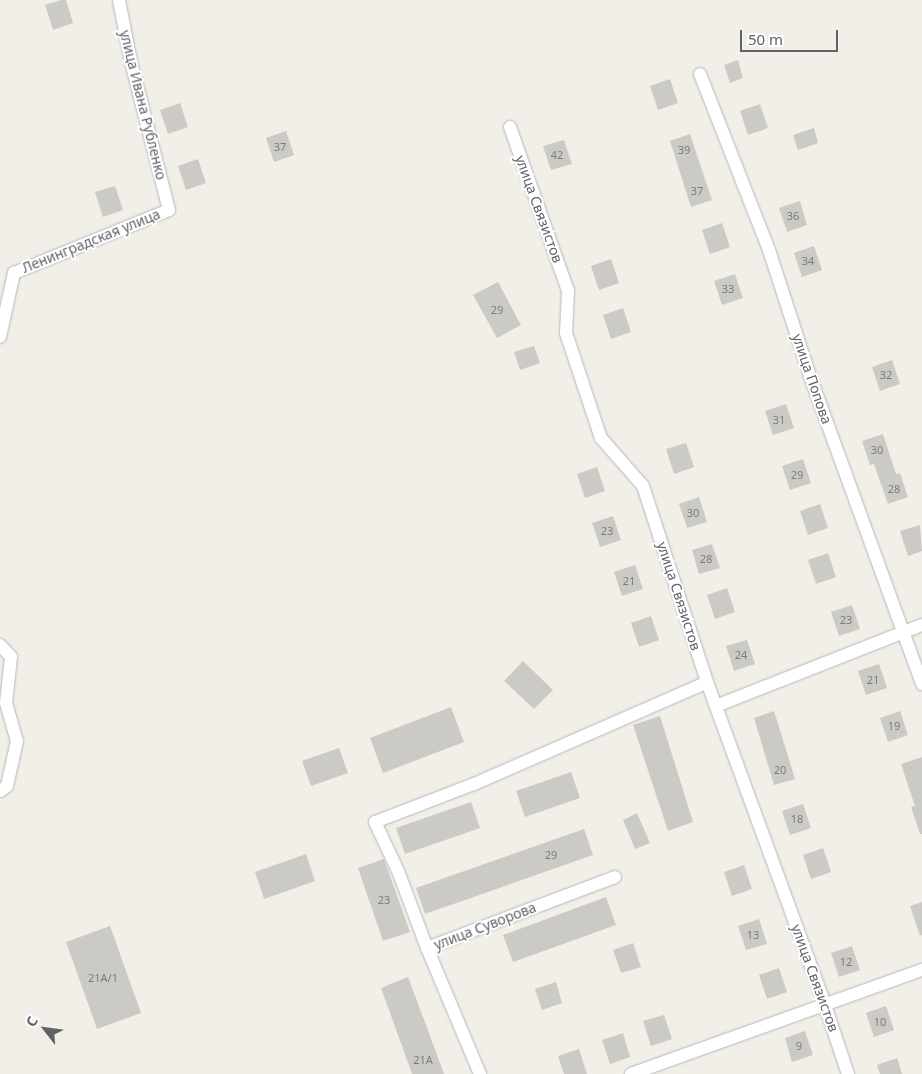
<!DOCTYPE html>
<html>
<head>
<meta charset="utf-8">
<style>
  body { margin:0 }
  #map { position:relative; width:922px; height:1074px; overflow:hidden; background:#f1efe8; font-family:"Noto Sans",sans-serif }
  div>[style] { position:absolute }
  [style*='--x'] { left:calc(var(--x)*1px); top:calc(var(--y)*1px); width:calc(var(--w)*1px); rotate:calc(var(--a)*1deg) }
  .building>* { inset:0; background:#cccac5 }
  .roads { filter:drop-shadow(0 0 1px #b5b8bc) drop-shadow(0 0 1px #b5b8bc) }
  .minor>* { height:12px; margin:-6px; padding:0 6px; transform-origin:6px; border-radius:6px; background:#fff }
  span { translate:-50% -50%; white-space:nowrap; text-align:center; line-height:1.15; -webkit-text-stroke:4px #fff; paint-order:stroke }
  .number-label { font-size:11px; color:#7a7d7f }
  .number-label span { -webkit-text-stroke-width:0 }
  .street-label { font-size:14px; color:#5f6368 }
  .north { position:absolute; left:20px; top:1004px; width:50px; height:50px; -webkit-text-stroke:4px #fff; paint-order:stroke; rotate:300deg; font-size:14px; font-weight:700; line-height:20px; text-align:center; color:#5f6368 }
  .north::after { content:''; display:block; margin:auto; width:18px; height:22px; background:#5f6368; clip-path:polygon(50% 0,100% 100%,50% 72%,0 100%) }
  .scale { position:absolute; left:740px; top:30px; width:98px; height:22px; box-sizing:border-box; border:2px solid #5f6368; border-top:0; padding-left:6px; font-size:15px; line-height:18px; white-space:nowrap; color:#5f6368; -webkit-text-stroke:4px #fff; paint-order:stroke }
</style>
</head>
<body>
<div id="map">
  <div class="building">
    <div style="clip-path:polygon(61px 0,66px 0,73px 23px,53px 30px,45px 5px)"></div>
    <div style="clip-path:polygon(738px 60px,743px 78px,730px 83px,724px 65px)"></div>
    <div style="clip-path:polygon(670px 79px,678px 103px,658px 110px,650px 86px)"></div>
    <div style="clip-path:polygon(180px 103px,188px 127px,168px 134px,160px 110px)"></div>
    <div style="clip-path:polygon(760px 104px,768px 128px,748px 135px,740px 111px)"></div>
    <div style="clip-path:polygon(814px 128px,818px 143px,798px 150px,793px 135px)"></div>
    <div style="clip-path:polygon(286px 131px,294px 155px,274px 162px,266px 138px)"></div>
    <div style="clip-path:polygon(690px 134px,712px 200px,691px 207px,670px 141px)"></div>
    <div style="clip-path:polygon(564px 140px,572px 164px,551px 170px,543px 146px)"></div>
    <div style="clip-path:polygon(198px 159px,206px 183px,186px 190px,178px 166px)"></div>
    <div style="clip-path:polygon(115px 186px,123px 210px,103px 217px,95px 192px)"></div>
    <div style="clip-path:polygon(800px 201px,807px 225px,787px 232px,779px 208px)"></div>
    <div style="clip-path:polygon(722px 223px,730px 247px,710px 254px,702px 230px)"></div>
    <div style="clip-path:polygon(814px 246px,822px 270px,802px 277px,794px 253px)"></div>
    <div style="clip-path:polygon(611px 259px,619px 283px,599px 290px,591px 266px)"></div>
    <div style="clip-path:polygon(735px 274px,743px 298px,722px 305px,714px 281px)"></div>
    <div style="clip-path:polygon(498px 282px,521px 325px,497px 338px,473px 295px)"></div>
    <div style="clip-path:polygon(623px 308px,631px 332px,611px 339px,603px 315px)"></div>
    <div style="clip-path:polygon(534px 346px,540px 363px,520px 370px,514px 352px)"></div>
    <div style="clip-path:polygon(892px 360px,900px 384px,880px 391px,872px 367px)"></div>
    <div style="clip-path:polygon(786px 404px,794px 428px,773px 435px,765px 411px)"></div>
    <div style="clip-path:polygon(883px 434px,896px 474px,900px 473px,908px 497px,888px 504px,874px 464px,870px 465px,862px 441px)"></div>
    <div style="clip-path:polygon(686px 443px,694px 467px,674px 474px,666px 449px)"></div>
    <div style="clip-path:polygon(803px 459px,811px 483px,790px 490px,782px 466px)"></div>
    <div style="clip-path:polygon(597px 467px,605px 491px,585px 498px,577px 474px)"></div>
    <div style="clip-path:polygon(699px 497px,707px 522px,687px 528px,679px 504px)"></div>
    <div style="clip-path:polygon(820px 504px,828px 528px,808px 535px,800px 511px)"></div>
    <div style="clip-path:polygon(613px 516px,621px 540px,600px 547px,592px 523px)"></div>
    <div style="clip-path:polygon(920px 525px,922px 551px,908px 556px,900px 531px)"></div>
    <div style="clip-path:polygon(712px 544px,720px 568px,699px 574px,692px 550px)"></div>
    <div style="clip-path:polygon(828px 553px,836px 577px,816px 584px,808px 560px)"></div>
    <div style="clip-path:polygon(635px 565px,643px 589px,622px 596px,614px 572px)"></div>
    <div style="clip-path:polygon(727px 588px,735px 612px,715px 619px,707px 595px)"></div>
    <div style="clip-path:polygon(852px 605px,860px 629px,839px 636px,831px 612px)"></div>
    <div style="clip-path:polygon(651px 616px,659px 640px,639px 647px,631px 623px)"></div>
    <div style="clip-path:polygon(747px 640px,755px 664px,734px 671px,726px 646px)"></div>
    <div style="clip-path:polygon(523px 661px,553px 690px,534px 709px,504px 681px)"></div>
    <div style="clip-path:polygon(879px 664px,887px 688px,866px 695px,858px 671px)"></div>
    <div style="clip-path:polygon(451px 707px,464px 742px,383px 773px,370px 738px)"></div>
    <div style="clip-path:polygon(774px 711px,795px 779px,774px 785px,754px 718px)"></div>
    <div style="clip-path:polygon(900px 711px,908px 735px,888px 742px,880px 718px)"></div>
    <div style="clip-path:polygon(660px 716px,693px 822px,668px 831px,633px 725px)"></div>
    <div style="clip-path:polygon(339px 748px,348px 773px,311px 786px,302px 761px)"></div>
    <div style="clip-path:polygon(922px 757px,922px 834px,920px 834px,911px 807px,915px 806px,901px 764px)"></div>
    <div style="clip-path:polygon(571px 772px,580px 798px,525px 817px,516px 791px)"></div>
    <div style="clip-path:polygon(471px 802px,480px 828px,405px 854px,396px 828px)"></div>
    <div style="clip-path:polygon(803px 804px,811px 828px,790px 835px,782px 811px)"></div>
    <div style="clip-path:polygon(637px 813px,650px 843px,635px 849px,623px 820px)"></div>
    <div style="clip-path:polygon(584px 829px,593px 855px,425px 914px,416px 888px)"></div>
    <div style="clip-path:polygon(823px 848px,831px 872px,811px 879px,803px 855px)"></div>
    <div style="clip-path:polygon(306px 854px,315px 881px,264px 899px,255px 872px)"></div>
    <div style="clip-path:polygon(384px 859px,410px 932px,383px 941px,358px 868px)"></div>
    <div style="clip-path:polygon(744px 865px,752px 889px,732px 896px,724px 872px)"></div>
    <div style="clip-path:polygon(606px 897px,616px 925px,513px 962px,503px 935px)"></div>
    <div style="clip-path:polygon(922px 902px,922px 935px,920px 936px,910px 906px)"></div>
    <div style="clip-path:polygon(759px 919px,767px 944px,746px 950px,738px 926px)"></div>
    <div style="clip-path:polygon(110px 926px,141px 1013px,97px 1029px,66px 942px)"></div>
    <div style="clip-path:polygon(633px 943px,641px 967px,621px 973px,613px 950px)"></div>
    <div style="clip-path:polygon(852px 946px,860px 970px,839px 977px,831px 953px)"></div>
    <div style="clip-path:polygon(779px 968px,787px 992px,767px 999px,759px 975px)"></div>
    <div style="clip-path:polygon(408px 977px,430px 1036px,444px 1074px,412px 1074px,402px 1046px,381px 988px)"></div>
    <div style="clip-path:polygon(556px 982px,562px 1003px,542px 1010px,535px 989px)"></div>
    <div style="clip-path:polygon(886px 1006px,894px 1030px,874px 1037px,866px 1013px)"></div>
    <div style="clip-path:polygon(664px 1015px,672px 1039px,651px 1046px,643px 1021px)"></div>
    <div style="clip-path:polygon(805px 1031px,813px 1055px,792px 1062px,785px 1038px)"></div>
    <div style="clip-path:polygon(623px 1033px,630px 1057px,610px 1064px,602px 1040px)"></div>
    <div style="clip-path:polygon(579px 1049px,587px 1074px,564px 1074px,558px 1056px)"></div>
    <div style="clip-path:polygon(897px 1058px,902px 1074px,880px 1074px,877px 1065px)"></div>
  </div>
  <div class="roads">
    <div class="minor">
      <div style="--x:700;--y:74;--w:189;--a:68.6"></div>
      <div style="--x:769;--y:250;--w:133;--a:72"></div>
      <div style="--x:810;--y:376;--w:328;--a:70"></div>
      <div style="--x:510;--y:127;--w:174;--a:70.5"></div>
      <div style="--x:568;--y:291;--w:42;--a:92.7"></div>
      <div style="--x:566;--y:333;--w:111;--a:71.6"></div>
      <div style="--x:601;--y:438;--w:64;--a:48.8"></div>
      <div style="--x:643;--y:486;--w:206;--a:71.9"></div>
      <div style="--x:707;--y:682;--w:344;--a:69.9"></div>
      <div style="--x:825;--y:1005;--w:73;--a:71.6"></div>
      <div style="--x:0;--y:337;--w:66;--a:-77.7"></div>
      <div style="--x:14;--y:273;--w:167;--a:-22.1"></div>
      <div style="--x:169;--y:210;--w:153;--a:-104.4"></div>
      <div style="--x:131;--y:62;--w:63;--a:-101"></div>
      <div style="--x:0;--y:645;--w:16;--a:47"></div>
      <div style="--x:11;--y:657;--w:46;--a:96.2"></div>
      <div style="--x:6;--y:703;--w:40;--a:74"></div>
      <div style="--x:17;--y:741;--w:46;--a:102.5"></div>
      <div style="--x:7;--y:786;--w:9;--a:144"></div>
      <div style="--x:716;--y:706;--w:221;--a:-21.5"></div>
      <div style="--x:427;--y:948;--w:82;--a:-110.6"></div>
      <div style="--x:398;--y:871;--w:54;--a:-115.1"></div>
      <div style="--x:375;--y:822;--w:106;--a:-21"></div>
      <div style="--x:474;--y:784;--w:254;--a:-23.6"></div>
      <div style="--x:480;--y:1074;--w:137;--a:-112.8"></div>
      <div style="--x:427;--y:948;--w:201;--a:-20.7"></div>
      <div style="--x:631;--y:1074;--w:309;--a:-19.7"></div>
    </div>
  </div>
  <div class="number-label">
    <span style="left:280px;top:147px">37</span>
    <span style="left:684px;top:150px">39</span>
    <span style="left:557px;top:155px">42</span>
    <span style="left:697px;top:191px">37</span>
    <span style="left:793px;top:216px">36</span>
    <span style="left:808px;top:261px">34</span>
    <span style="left:728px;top:289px">33</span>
    <span style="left:497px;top:310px">29</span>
    <span style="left:886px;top:375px">32</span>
    <span style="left:779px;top:420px">31</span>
    <span style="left:877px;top:450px">30</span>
    <span style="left:797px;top:475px">29</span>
    <span style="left:894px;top:489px">28</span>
    <span style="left:693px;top:513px">30</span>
    <span style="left:607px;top:531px">23</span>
    <span style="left:706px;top:559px">28</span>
    <span style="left:629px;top:581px">21</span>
    <span style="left:846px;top:620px">23</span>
    <span style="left:741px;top:655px">24</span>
    <span style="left:873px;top:680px">21</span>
    <span style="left:894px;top:726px">19</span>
    <span style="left:780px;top:770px">20</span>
    <span style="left:797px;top:819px">18</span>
    <span style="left:551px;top:855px">29</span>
    <span style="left:384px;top:900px">23</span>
    <span style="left:753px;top:935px">13</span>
    <span style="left:846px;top:962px">12</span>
    <span style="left:103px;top:978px">21А/1</span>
    <span style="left:880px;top:1022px">10</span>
    <span style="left:799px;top:1046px">9</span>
    <span style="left:423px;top:1060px">21А</span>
  </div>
  <div class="street-label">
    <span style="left:143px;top:105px;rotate:76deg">улица Ивана Рубленко</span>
    <span style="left:539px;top:209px;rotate:70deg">улица Связистов</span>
    <span style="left:91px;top:241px;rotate:-22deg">Ленинградская улица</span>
    <span style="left:812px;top:379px;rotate:71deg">улица Попова</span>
    <span style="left:679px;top:596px;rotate:72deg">улица Связистов</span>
    <span style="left:485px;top:926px;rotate:-21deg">улица Суворова</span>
    <span style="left:815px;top:978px;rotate:70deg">улица Связистов</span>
  </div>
  <div class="north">С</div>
  <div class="scale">50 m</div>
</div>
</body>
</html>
